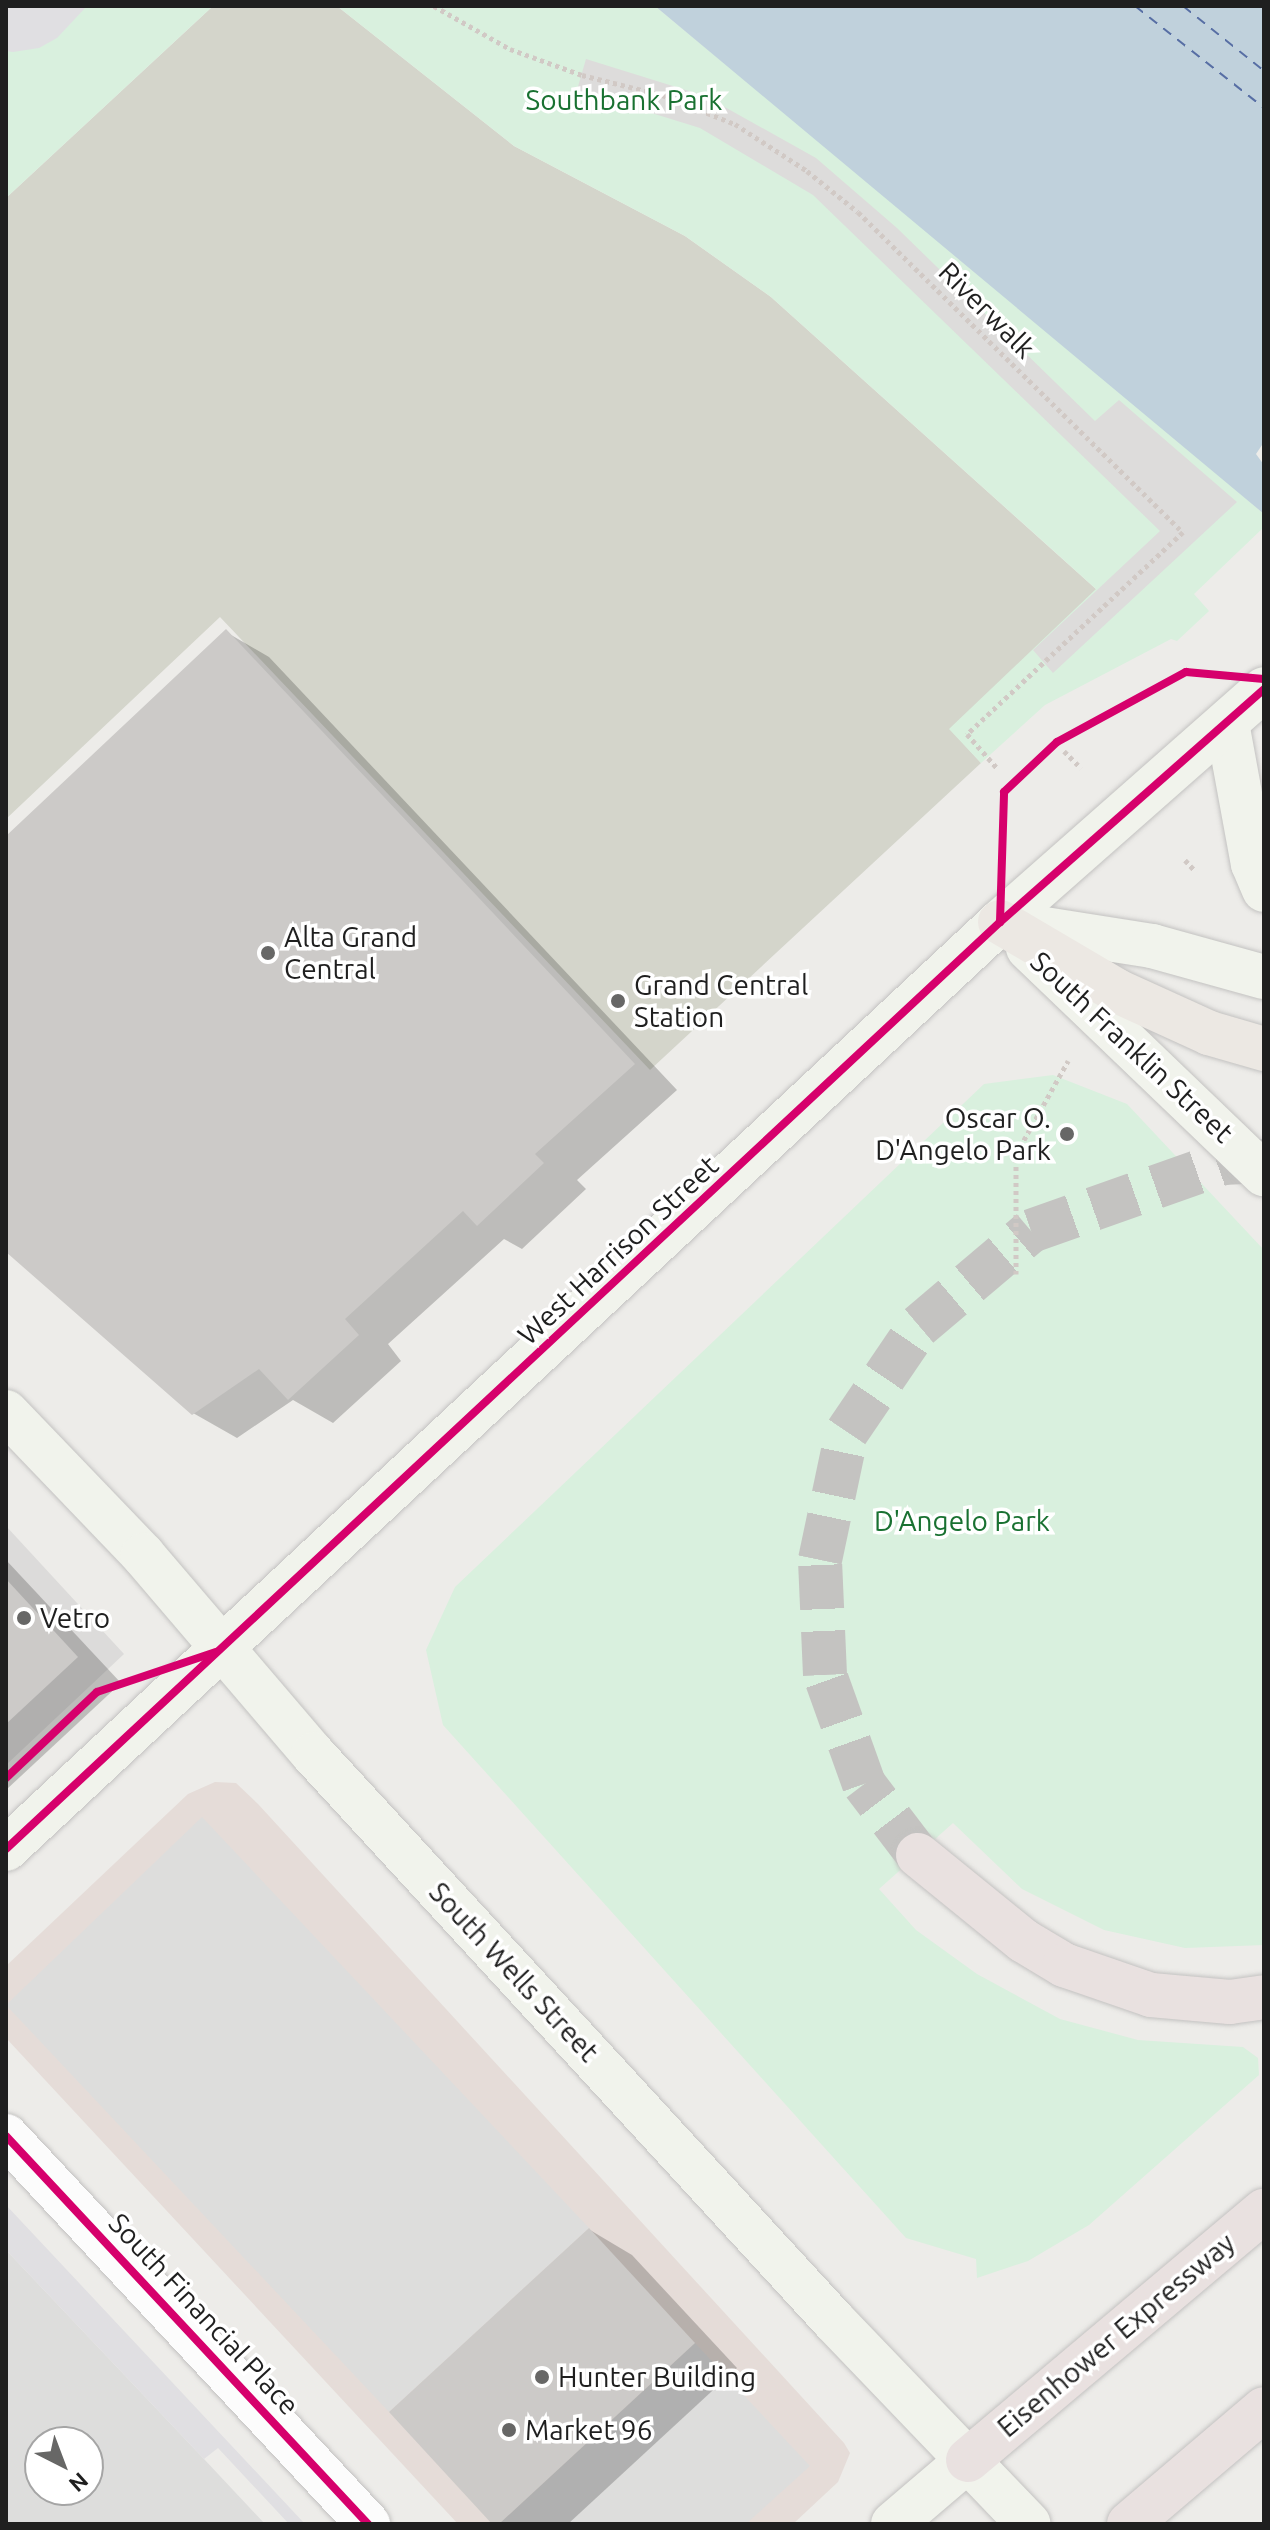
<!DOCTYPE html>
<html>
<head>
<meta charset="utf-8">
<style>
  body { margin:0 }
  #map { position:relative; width:1270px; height:2530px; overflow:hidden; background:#edece9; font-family:Ubuntu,sans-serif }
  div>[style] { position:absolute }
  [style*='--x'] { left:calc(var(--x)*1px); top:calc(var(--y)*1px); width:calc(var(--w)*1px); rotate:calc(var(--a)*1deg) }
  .residential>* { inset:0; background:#dcdbda }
  .commercial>* { inset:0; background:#e5dcd8 }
  .construction>* { inset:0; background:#d4d5cb }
  .park>* { inset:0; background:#d9f0de }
  .parking>* { inset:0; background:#dddddc }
  .plaza>* { inset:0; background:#e0dfe2 }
  .water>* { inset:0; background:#c0d1dc }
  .pier>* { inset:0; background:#dddcdb }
  .shadow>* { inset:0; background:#0003 }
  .ferry>* { height:2px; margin-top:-1px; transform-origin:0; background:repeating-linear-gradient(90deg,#576ea4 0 10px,transparent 0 18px) }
  .building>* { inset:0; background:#cccac8 }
  .motorway-tunnel>* { height:44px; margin-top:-22px; transform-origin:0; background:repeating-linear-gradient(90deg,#c4c3c1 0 44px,transparent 0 66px) }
  .path>* { height:5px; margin-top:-2.5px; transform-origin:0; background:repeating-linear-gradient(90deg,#d1c9c5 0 4px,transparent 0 8px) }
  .roads { filter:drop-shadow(0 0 2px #c3c2c1) drop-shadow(0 0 2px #c3c2c1) }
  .tertiary>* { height:44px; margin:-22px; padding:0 22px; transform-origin:22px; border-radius:22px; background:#fcfcfc }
  .secondary>* { height:44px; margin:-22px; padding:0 22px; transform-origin:22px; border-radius:22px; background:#f1f3ec }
  .trunk>* { height:44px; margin:-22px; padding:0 22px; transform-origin:22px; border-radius:22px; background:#ece8e3 }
  .motorway>* { height:44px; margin:-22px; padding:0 22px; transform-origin:22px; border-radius:22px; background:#e9e1e0 }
  .cycleway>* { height:8px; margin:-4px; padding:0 4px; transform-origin:4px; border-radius:4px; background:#d6006c }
  .dots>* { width:22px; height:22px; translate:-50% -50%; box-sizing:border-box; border:4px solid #fff; border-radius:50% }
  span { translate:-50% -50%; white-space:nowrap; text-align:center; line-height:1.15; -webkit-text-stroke:7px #fff; paint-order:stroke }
  .park-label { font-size:28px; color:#197131 }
  .street-label { font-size:28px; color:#1f1f1f }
  .poi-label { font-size:28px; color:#1f1f1f }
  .left { translate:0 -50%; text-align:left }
  .right { translate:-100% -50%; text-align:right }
  .frame { position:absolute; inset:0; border:8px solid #1f1f1f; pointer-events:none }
  .north { position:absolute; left:24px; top:2426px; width:80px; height:80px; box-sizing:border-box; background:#fff; border:2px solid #a5a5a5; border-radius:50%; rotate:138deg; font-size:22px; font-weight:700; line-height:32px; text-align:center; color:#1f1f1f }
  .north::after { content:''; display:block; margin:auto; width:28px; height:36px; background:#676766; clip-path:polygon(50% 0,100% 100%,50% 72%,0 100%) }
</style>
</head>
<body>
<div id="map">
  <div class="residential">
    <div style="clip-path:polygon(6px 1526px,124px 1654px,6px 1765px)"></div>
  </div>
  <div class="commercial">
    <div style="clip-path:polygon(215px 1782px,236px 1783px,258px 1804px,844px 2443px,850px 2453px,838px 2482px,793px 2524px,458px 2524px,6px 2038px,6px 1966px,188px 1794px)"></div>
  </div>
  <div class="construction">
    <div style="clip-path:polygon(213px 6px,337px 6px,514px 146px,685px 236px,771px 297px,1097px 590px,950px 729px,981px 763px,650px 1070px,220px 617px,6px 819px,6px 198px)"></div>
  </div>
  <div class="park">
    <div style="clip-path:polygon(6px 6px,213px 6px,6px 198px)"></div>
    <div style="clip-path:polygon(337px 6px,655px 6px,1125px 394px,1264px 514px,1264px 527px,1194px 594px,1209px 611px,1177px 641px,1171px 639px,1045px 705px,981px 763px,949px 729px,1096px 589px,771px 297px,685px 236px,514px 146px)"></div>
    <div style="clip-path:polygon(1053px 1075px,1127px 1104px,1264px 1250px,1264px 1945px,1185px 1948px,1104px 1930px,1022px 1889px,953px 1823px,879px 1889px,916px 1930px,977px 1974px,1060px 2019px,1138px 2040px,1243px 2047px,1258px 2058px,1259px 2075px,1089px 2225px,1028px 2261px,977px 2278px,976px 2259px,906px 2238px,443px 1725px,426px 1650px,455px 1587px,984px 1084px)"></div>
  </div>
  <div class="parking">
    <div style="clip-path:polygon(202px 1817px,589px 2228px,389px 2412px,6px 2005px)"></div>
    <div style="clip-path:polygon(evenodd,6px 2250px,204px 2459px,265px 2524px,6px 2524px,6px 2250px,40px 2442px,88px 2442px,88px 2490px,40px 2490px,40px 2442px)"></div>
    <div style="clip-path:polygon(695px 2343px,810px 2466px,746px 2524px,499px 2524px)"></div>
  </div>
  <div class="plaza">
    <div style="clip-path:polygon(6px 6px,87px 6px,57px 38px,39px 48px,13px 52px,6px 51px)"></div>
    <div style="clip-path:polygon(6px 2205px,305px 2524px,289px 2524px,218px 2448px,204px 2459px,6px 2250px)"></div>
  </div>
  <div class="water">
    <div style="clip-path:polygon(655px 6px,1264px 6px,1264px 442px,1256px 454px,1264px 465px,1264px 514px)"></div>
  </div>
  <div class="pier">
    <div style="clip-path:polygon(586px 59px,705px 96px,816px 158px,897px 228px,1095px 421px,1119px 400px,1237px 502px,1053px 673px,1033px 650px,1160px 531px,813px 195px,700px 128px,577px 90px)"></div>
  </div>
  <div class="shadow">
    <div style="clip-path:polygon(226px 632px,269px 657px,677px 1090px,577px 1180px,586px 1189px,522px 1249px,504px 1239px,388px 1344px,401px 1361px,333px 1423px,293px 1400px,237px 1438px,193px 1413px,6px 1249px,6px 839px)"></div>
    <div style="clip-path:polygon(6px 1560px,121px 1683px,6px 1790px)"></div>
    <div style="clip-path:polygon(590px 2230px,632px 2255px,737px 2368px,568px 2524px,495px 2524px)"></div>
  </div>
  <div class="ferry">
    <div style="--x:1135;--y:6;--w:164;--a:38.3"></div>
    <div style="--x:1183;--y:6;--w:104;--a:38.7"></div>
  </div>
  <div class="building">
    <div style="clip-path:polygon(226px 629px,635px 1064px,535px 1154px,544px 1163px,477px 1226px,463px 1211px,345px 1319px,359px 1335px,288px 1400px,259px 1369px,192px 1415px,6px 1252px,6px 836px)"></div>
    <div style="clip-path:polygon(6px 1579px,78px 1657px,6px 1724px)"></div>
    <div style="clip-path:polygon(589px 2228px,695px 2343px,499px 2524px,492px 2524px,389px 2412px)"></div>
  </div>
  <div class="motorway-tunnel">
    <div style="--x:918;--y:1855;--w:89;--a:-127.3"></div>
    <div style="--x:864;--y:1784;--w:116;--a:-109.7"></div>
    <div style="--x:825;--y:1675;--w:115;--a:-92.5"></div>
    <div style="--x:820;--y:1560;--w:131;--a:-78.1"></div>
    <div style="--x:847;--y:1432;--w:128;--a:-55.8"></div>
    <div style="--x:919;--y:1326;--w:147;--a:-40.3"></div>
    <div style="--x:1031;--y:1231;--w:204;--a:-19.5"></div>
    <div style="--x:1223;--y:1163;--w:41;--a:-2.8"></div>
  </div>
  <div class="path">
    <div style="--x:434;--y:6;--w:87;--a:29.5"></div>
    <div style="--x:510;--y:49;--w:77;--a:19.9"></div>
    <div style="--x:582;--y:75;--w:82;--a:14"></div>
    <div style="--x:662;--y:95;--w:79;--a:21.7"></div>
    <div style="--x:735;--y:124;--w:86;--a:33.1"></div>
    <div style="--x:807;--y:171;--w:65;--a:38.8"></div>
    <div style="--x:858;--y:212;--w:456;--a:44.6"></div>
    <div style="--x:1183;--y:532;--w:296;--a:136.9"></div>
    <div style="--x:967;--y:734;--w:45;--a:48.6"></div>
    <div style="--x:1064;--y:751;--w:24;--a:45"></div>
    <div style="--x:1185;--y:860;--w:16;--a:47"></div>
    <div style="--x:1016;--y:1274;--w:120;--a:-90"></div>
    <div style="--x:1016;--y:1154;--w:107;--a:-60.8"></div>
  </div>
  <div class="roads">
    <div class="tertiary">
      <div style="--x:6;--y:2136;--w:531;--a:46.99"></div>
    </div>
    <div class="secondary">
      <div style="--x:1227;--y:723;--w:143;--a:79.6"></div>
      <div style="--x:1253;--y:864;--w:28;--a:67"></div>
      <div style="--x:1000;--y:922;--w:154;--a:9"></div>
      <div style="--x:1152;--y:946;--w:116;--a:15.5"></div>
      <div style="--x:1028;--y:948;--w:327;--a:43.8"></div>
      <div style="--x:6;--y:1412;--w:198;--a:46.2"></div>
      <div style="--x:143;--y:1555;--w:262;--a:49.5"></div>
      <div style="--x:313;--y:1754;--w:770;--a:47.42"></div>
      <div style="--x:834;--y:2321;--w:281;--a:46.2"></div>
      <div style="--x:6;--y:1849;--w:1359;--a:-43"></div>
      <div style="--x:1000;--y:922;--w:352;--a:-41.4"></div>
      <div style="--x:893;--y:2524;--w:99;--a:-40.5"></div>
    </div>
    <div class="trunk">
      <div style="--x:1000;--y:922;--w:136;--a:30.5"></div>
      <div style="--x:1117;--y:991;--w:101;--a:24.5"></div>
      <div style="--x:1209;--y:1033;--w:57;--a:16.2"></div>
    </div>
    <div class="motorway">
      <div style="--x:918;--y:1855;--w:136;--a:39.1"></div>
      <div style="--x:1024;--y:1941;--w:47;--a:31"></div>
      <div style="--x:1064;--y:1965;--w:92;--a:19"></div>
      <div style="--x:1151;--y:1995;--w:79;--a:5.1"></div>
      <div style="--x:1230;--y:2002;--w:34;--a:-8"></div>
      <div style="--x:968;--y:2460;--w:387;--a:-40.1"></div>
      <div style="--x:1129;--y:2524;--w:177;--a:-40.4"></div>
    </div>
  </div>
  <div class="cycleway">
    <div style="--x:1000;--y:922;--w:130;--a:-88.2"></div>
    <div style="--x:1004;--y:792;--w:73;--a:-43.3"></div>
    <div style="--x:1057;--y:742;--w:147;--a:-28.5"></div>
    <div style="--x:1186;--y:672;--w:78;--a:5.1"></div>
    <div style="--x:6;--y:1778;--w:125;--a:-43.4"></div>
    <div style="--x:97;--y:1692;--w:126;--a:-18.6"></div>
    <div style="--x:6;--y:1849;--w:1359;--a:-43"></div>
    <div style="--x:1000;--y:922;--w:352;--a:-41.4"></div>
    <div style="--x:6;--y:2136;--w:531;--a:46.99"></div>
  </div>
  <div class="dots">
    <div style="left:268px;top:953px;background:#676766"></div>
    <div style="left:618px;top:1001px;background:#676766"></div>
    <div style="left:1067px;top:1134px;background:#676766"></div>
    <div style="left:24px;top:1618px;background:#676766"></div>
    <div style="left:542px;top:2377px;background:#676766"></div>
    <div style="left:509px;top:2430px;background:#676766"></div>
  </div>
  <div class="park-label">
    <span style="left:624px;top:100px">Southbank Park</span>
    <span style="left:962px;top:1521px">D'Angelo Park</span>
  </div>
  <div class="street-label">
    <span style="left:987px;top:310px;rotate:45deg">Riverwalk</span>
    <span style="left:1132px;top:1047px;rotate:43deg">South Franklin Street</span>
    <span style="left:618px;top:1250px;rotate:-43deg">West Harrison Street</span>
    <span style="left:514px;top:1972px;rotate:47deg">South Wells Street</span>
    <span style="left:204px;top:2314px;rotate:47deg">South Financial Place</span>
    <span style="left:1116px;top:2335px;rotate:-40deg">Eisenhower Expressway</span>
  </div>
  <div class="poi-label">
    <span class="left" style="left:284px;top:953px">Alta Grand<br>Central</span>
    <span class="left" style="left:634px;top:1001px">Grand Central<br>Station</span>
    <span class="right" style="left:1051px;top:1134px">Oscar O.<br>D'Angelo Park</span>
    <span class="left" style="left:40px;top:1618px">Vetro</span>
    <span class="left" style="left:558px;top:2377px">Hunter Building</span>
    <span class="left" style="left:525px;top:2430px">Market 96</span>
  </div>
  <div class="frame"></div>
  <div class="north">N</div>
</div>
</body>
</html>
